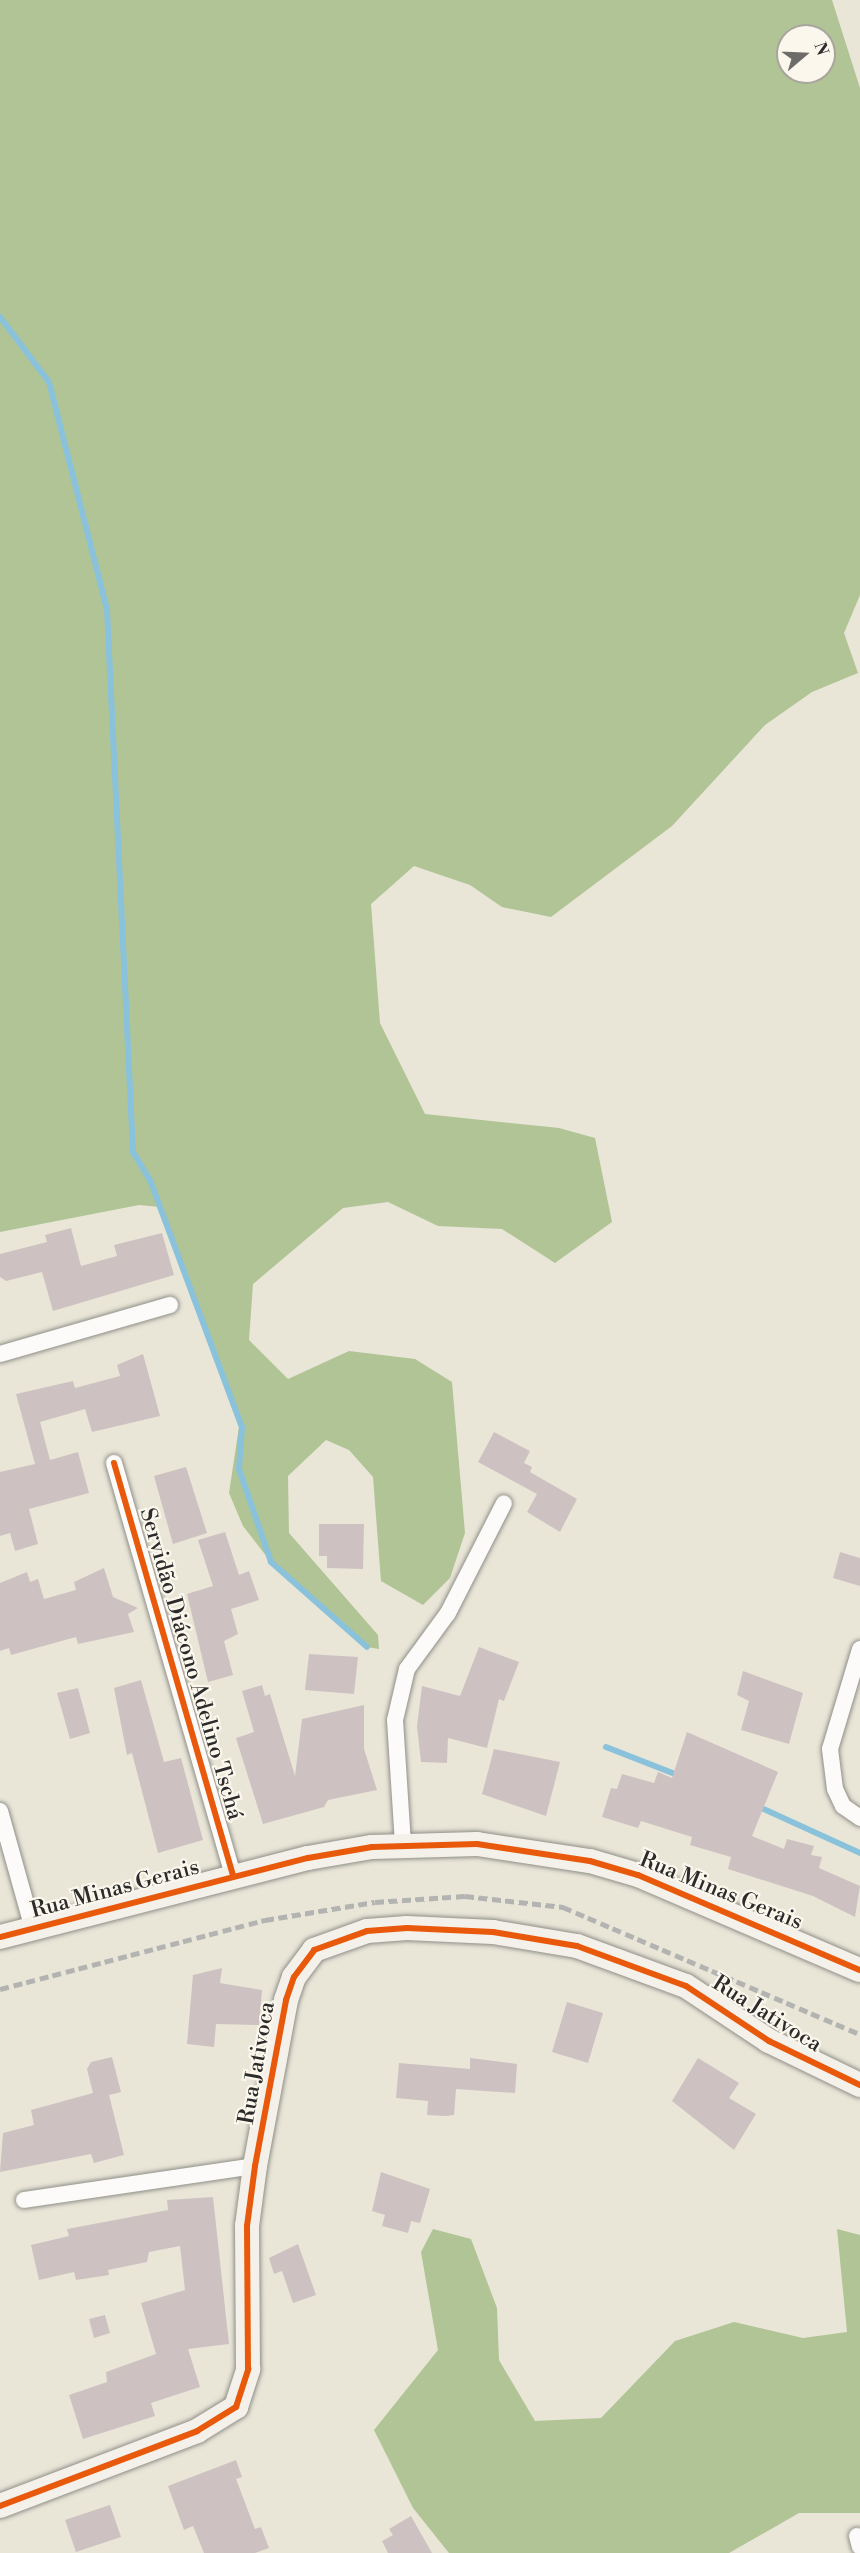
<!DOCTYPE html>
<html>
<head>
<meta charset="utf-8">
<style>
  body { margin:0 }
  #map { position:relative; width:860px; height:2553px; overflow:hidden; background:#e9e6d8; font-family:"Libre Bodoni",serif }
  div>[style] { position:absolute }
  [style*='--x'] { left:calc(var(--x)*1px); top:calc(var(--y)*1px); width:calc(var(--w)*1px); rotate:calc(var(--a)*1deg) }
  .forest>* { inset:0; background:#b0c495 }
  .stream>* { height:6px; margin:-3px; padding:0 3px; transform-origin:3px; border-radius:3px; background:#8ac2db }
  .building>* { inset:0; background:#cdc2c1 }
  .roads { filter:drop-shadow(0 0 2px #908f88) drop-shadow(0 0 2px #908f88) }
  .street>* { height:16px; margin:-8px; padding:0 8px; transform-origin:8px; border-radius:8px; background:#fcfbf9 }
  .secondary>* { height:24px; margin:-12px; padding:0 12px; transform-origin:12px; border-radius:12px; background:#f4f1eb }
  .rail>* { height:4.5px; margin-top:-2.25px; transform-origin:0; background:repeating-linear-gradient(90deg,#b3b3b1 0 9px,transparent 0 13.5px) }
  .cycleway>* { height:6px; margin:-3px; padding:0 3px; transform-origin:3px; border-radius:3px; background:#e8590c }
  span { translate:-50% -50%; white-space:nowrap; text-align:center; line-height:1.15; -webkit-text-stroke:4.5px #fbf7ec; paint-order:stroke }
  .street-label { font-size:22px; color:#2b2b2b }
  .north { position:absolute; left:776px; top:24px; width:60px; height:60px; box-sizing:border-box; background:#fbf7ec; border:2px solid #a8a59f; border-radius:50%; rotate:71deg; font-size:16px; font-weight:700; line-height:24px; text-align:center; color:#2b2b2b }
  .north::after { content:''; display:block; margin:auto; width:21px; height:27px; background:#6e6c68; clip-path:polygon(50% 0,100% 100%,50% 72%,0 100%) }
</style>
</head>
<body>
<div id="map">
  <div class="forest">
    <div style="clip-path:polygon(evenodd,0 0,832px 0,860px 88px,860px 595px,844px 633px,858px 673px,812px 692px,765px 725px,672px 826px,551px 917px,502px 907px,470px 885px,414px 866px,371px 904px,380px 1023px,425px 1114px,559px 1128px,595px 1138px,612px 1222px,555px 1263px,502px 1229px,438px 1226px,388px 1202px,343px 1208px,253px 1284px,249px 1340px,288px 1379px,349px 1351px,415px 1359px,452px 1382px,465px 1533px,450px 1578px,423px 1605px,381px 1581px,373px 1477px,349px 1450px,326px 1440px,288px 1476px,289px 1533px,378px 1635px,379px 1649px,367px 1647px,271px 1562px,243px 1526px,229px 1493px,240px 1420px,160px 1207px,139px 1205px,0 1232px,0 0,788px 36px,824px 36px,824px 72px,788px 72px,788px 36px)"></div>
    <div style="clip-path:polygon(433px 2229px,471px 2239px,497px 2308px,499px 2360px,535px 2421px,601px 2418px,675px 2341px,734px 2322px,803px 2338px,847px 2332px,837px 2229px,860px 2235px,860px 2513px,799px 2513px,729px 2553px,449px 2553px,413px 2508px,374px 2430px,438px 2350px,421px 2252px)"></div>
  </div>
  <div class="stream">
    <div style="--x:0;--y:317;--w:81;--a:53"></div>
    <div style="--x:49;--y:382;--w:235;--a:75.7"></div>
    <div style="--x:107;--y:610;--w:543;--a:87.25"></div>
    <div style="--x:133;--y:1152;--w:33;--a:59"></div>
    <div style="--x:150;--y:1180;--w:264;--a:69.6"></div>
    <div style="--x:242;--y:1427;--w:42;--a:94.1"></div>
    <div style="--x:239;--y:1469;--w:98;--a:71"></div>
    <div style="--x:271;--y:1562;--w:128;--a:41.5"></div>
    <div style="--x:606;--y:1747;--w:79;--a:21.4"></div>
    <div style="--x:757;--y:1806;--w:113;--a:24.5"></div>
  </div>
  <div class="building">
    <div style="clip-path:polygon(71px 1228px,81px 1266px,117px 1256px,114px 1245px,162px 1233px,174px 1275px,53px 1311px,42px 1272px,6px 1281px,0 1277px,0 1254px,47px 1242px,45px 1235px)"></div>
    <div style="clip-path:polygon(143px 1354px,160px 1416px,92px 1432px,85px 1409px,40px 1422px,50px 1460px,78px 1452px,89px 1493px,29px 1509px,38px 1544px,15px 1551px,10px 1533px,0 1536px,0 1472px,35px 1464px,16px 1394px,73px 1381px,75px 1388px,120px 1376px,117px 1365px)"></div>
    <div style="clip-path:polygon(494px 1432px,530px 1451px,524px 1463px,532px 1467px,530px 1472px,577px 1499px,560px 1532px,527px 1512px,537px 1494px,478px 1462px)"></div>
    <div style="clip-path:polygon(186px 1467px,207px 1533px,173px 1544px,154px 1476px)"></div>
    <div style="clip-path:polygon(319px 1524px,364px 1524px,363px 1569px,327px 1568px,327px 1556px,319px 1556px)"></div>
    <div style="clip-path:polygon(225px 1532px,239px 1575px,249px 1571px,259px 1600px,231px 1609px,238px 1634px,224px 1641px,233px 1675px,208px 1682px,187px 1594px,213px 1586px,198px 1540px)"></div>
    <div style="clip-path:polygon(840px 1552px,860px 1558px,860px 1586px,833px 1578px)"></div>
    <div style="clip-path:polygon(104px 1568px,113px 1597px,138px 1608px,128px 1614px,134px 1632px,78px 1644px,76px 1637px,11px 1655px,9px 1648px,0 1651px,0 1583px,27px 1572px,30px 1582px,38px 1579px,44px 1599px,76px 1590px,74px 1582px)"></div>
    <div style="clip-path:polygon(479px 1647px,519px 1662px,504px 1701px,499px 1699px,487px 1748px,448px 1738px,447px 1763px,421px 1762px,417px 1726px,422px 1686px,460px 1696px)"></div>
    <div style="clip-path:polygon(309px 1654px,358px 1657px,354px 1694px,305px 1690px)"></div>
    <div style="clip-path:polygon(743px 1671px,803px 1693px,789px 1744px,741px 1730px,749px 1701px,737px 1695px)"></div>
    <div style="clip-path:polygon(141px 1680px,164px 1762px,181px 1758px,203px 1840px,158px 1853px,132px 1753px,127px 1755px,114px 1688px)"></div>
    <div style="clip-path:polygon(262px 1685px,265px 1696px,270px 1694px,295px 1776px,302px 1719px,364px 1705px,364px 1749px,377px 1790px,328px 1800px,324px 1807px,263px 1824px,236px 1738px,254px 1732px,242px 1691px)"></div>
    <div style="clip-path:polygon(78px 1688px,90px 1733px,70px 1739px,57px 1693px)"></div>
    <div style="clip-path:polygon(687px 1732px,778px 1772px,752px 1836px,784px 1849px,787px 1839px,814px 1846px,811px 1855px,822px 1857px,819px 1868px,860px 1886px,855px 1917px,813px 1896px,728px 1869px,731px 1857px,690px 1845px,692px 1837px,641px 1821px,638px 1828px,602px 1817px,611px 1788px,617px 1789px,622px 1774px,654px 1783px,658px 1772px,672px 1778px)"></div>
    <div style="clip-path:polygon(494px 1749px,560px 1762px,546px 1816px,482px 1794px)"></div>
    <div style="clip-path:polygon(222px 1968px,220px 1983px,262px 1990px,259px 2025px,216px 2024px,214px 2047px,187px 2044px,193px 1975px)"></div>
    <div style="clip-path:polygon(567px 2002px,603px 2013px,588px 2063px,552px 2052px)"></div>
    <div style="clip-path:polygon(112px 2057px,121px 2092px,109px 2095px,124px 2155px,94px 2163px,91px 2154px,0 2172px,3px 2133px,34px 2125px,31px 2110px,93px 2093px,87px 2069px,91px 2062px)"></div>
    <div style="clip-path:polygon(470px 2058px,517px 2064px,515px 2093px,456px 2089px,454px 2115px,446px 2116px,427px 2115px,428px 2101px,396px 2098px,399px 2063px,470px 2069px)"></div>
    <div style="clip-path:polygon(698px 2058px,739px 2083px,729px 2098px,756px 2114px,734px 2150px,672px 2101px)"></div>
    <div style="clip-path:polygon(381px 2172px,430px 2189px,420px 2223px,411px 2221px,408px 2233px,382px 2226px,385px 2215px,372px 2211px)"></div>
    <div style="clip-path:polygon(213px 2197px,229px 2344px,188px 2349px,200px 2387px,151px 2403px,155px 2416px,83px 2439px,69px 2395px,107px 2382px,106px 2372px,156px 2354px,141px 2303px,185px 2290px,180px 2246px,149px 2252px,147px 2262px,108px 2270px,109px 2275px,76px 2280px,74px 2272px,39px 2280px,31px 2245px,69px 2236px,67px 2229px,168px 2210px,167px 2200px)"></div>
    <div style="clip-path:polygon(298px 2244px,316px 2295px,293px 2303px,282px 2271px,274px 2274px,269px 2258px)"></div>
    <div style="clip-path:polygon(105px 2315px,110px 2333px,94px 2338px,89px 2319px)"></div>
    <div style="clip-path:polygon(236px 2460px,242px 2477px,236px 2479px,255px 2529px,261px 2527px,269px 2548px,255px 2553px,204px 2553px,193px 2526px,184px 2530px,168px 2486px)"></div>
    <div style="clip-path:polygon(110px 2505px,121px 2537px,76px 2552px,65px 2520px)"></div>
    <div style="clip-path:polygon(411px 2516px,432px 2553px,388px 2553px,382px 2541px,393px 2535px,389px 2529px)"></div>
  </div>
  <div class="roads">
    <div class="street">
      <div style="--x:0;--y:1354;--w:177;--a:-16.1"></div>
      <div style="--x:114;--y:1463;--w:430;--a:73.9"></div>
      <div style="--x:860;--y:1649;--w:104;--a:106.7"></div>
      <div style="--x:830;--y:1749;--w:40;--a:82.9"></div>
      <div style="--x:835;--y:1789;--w:19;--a:65"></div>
      <div style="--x:843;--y:1806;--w:21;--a:35"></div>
      <div style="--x:0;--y:1811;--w:123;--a:74.4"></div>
      <div style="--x:403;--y:1844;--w:124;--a:-93.7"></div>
      <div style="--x:395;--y:1720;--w:52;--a:-76.8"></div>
      <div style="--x:407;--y:1669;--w:69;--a:-53.8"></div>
      <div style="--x:448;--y:1613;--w:123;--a:-63"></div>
      <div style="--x:24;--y:2200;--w:233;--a:-8.4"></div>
      <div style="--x:857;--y:2536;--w:11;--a:75"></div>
    </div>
    <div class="secondary">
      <div style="--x:0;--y:1937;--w:318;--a:-14.4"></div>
      <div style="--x:308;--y:1858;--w:65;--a:-9.8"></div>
      <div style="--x:372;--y:1847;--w:105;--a:-1.6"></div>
      <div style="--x:477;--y:1844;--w:114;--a:8.6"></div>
      <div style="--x:590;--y:1861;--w:50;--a:16.3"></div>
      <div style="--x:638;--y:1875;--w:241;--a:23.2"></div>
      <div style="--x:0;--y:2506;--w:211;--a:-20.8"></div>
      <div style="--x:197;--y:2431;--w:46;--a:-31.6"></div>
      <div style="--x:236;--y:2407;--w:40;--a:-72"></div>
      <div style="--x:248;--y:2369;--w:143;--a:-90.4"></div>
      <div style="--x:247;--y:2226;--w:61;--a:-82.4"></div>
      <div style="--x:255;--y:2166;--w:169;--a:-79.4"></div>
      <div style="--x:286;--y:2000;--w:24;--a:-71"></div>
      <div style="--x:294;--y:1977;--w:34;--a:-53"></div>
      <div style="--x:314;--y:1950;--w:56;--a:-19.7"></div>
      <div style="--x:367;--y:1931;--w:40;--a:-4.3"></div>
      <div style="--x:407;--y:1928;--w:86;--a:2.7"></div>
      <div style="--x:493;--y:1932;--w:85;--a:9.5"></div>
      <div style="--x:577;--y:1946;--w:116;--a:20.2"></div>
      <div style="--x:686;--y:1986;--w:100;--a:33.5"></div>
      <div style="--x:769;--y:2041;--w:101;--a:25.8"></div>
    </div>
  </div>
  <div class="rail">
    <div style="--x:0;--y:1989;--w:274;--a:-14.6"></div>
    <div style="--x:265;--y:1920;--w:111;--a:-9.3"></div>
    <div style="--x:375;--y:1902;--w:90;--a:-3.8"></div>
    <div style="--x:465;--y:1896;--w:99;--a:6.4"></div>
    <div style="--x:563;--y:1907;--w:323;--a:23.2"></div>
  </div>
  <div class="cycleway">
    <div style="--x:114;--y:1463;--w:430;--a:73.9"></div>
    <div style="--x:0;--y:1937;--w:318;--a:-14.4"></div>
    <div style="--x:308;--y:1858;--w:65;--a:-9.8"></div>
    <div style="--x:372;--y:1847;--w:105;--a:-1.6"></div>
    <div style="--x:477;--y:1844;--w:114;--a:8.6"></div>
    <div style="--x:590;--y:1861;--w:50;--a:16.3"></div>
    <div style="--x:638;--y:1875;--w:241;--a:23.2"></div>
    <div style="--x:0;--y:2506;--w:211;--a:-20.8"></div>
    <div style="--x:197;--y:2431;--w:46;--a:-31.6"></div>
    <div style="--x:236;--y:2407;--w:40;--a:-72"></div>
    <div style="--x:248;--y:2369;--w:143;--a:-90.4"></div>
    <div style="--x:247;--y:2226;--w:61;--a:-82.4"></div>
    <div style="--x:255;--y:2166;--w:169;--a:-79.4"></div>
    <div style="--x:286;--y:2000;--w:24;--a:-71"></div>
    <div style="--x:294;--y:1977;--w:34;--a:-53"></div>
    <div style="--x:314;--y:1950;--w:56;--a:-19.7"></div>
    <div style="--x:367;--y:1931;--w:40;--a:-4.3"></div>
    <div style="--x:407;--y:1928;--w:86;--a:2.7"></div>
    <div style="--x:493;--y:1932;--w:85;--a:9.5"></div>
    <div style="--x:577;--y:1946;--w:116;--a:20.2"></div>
    <div style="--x:686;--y:1986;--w:100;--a:33.5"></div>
    <div style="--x:769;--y:2041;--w:101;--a:25.8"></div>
  </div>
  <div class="street-label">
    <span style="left:191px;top:1664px;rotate:74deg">Servidão Diácono Adelino Tschá</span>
    <span style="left:115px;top:1889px;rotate:-15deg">Rua Minas Gerais</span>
    <span style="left:721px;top:1891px;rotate:22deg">Rua Minas Gerais</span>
    <span style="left:767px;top:2014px;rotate:32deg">Rua Jativoca</span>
    <span style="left:257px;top:2063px;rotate:-80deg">Rua Jativoca</span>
  </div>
  <div class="north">N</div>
</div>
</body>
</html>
